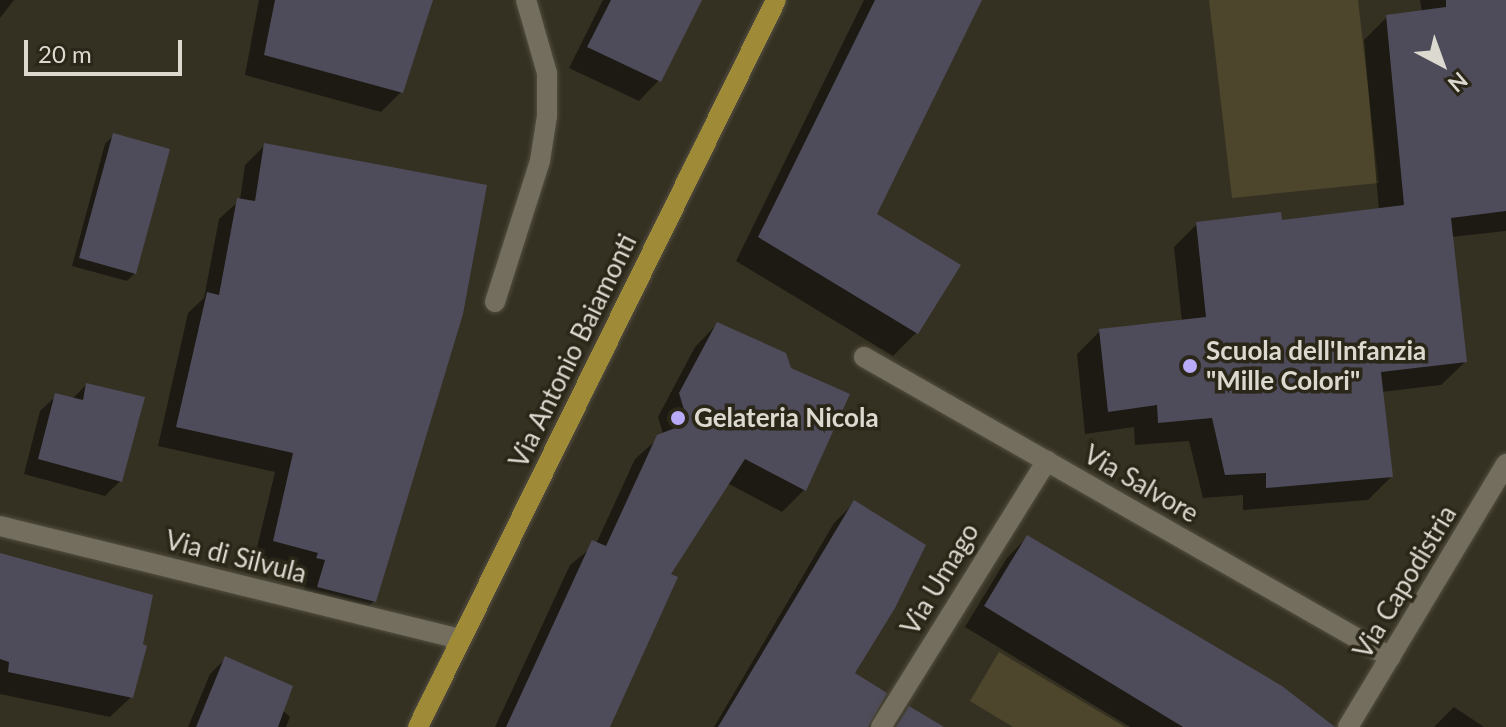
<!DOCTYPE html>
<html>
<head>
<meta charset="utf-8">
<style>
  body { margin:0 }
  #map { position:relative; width:1506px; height:727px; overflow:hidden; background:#353122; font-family:Lato,sans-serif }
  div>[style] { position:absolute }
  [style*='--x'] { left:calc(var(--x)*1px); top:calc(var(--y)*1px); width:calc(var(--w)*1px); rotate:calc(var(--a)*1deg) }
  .green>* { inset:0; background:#4d462c }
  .shadow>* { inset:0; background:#0007 }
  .building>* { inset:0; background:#4e4b5b }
  .roads { filter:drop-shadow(0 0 2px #524f41) drop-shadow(0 0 2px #524f41) }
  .minor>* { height:20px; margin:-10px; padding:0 10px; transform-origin:10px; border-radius:10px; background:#736e5d }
  .primary>* { height:20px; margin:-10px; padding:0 10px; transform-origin:10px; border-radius:10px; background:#9e8a37 }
  .dots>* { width:22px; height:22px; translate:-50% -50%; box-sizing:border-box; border:4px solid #2b2718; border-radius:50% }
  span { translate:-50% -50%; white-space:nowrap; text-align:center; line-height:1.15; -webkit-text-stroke:7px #2b2718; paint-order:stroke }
  .street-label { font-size:26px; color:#dcd9d0 }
  .poi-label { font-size:26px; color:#dcd9d0; font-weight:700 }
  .left { translate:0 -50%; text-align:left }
  .north { position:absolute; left:1402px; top:24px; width:80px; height:80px; -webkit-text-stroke:6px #2b2718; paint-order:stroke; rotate:139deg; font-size:22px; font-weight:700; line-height:32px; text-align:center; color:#dcd9d0 }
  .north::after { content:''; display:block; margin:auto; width:28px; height:36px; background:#dcd9d0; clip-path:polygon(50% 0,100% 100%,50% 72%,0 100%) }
  .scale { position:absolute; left:24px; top:40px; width:158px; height:36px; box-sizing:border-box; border:4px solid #dcd9d0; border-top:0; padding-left:10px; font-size:24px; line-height:28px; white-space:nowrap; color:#dcd9d0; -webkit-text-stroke:6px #2b2718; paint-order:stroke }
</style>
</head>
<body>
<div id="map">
  <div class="green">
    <div style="clip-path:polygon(1209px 0,1358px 0,1379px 183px,1232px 198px)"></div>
    <div style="clip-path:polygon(999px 652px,1043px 678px,1125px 727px,1013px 727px,970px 701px)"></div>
  </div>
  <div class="shadow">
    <div style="clip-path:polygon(0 0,14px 0,0 18px)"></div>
    <div style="clip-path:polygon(259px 0,424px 0,401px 92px,381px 112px,245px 75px)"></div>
    <div style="clip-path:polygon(603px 0,699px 0,659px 80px,639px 101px,569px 68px)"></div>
    <div style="clip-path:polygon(864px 0,979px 0,874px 214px,916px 333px,893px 356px,736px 261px)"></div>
    <div style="clip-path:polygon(1420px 0,1506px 0,1506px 231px,1451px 237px,1465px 362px,1441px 385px,1381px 392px,1391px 477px,1368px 500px,1243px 510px,1243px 495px,1203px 498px,1189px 441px,1135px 445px,1134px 427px,1085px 434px,1077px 354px,1100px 331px,1182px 322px,1174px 247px,1197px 224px,1280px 222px,1379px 210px,1364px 40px,1387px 17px,1422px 12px)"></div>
    <div style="clip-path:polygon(113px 136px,135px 273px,127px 281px,72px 266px,105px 144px)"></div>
    <div style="clip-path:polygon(265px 145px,374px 601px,355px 620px,299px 606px,307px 579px,298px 577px,299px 572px,254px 560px,275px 472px,158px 446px,188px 313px,204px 298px,219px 219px,240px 200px,245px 165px)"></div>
    <div style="clip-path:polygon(717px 324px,789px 369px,848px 396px,804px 490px,782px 512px,727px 483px,668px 575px,607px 727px,495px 727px,570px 565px,596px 544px,635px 459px,663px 434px,658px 417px,695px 347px)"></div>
    <div style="clip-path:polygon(86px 385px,120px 481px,105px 496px,24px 474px,40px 411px,56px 396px,72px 399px)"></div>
    <div style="clip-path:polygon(854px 503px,852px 674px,868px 727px,714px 727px,834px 523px)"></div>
    <div style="clip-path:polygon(1027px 537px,1296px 727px,1130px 727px,965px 627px,1007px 558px)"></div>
    <div style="clip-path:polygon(0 562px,131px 697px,110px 717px,0 694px)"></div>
    <div style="clip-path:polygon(226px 658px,290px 717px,286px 727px,188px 727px,210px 674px)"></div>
    <div style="clip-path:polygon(1454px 707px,1484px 727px,1434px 727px)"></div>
  </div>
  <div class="building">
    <div style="clip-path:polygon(275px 0,433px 0,403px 93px,264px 55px)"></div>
    <div style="clip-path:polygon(611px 0,702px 0,661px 82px,587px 47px)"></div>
    <div style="clip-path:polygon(875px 0,982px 0,877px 214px,961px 265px,918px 334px,758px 237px)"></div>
    <div style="clip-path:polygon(1446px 0,1506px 0,1506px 211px,1451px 218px,1467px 362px,1381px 372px,1393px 477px,1266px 488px,1266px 473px,1225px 475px,1212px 418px,1158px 423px,1157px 405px,1108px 412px,1099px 329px,1206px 317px,1196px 222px,1281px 212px,1282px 220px,1404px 205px,1386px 15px,1446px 7px)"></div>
    <div style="clip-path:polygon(113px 133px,170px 149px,136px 274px,79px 258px)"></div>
    <div style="clip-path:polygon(264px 143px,487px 185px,463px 314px,376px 602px,317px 587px,325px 560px,316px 558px,318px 553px,273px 541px,293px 453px,176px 427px,207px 292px,219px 295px,237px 198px,255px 201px)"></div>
    <div style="clip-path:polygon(717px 322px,786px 353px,791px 368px,850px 394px,806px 491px,745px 459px,671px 574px,678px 577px,610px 727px,506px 727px,592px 540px,606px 546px,657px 435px,688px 423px,679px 393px)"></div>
    <div style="clip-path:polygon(86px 383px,145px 397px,122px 482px,38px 459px,55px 393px,83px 400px)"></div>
    <div style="clip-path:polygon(854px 500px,926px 545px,895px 608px,855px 673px,887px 693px,868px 727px,718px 727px)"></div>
    <div style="clip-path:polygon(1027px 535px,1282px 686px,1335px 727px,1183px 727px,984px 606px)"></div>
    <div style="clip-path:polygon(0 553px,153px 595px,143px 644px,147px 646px,133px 698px,8px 672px,9px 662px,0 659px)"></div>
    <div style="clip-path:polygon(225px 656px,293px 686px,278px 727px,196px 727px)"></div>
    <div style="clip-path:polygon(909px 706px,944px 727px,896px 727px)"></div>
  </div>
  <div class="roads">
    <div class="minor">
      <div style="--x:495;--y:302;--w:148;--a:-72.3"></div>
      <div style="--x:540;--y:161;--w:46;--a:-81.2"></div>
      <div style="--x:547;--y:116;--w:43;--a:-90"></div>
      <div style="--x:547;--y:73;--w:76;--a:-106"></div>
      <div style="--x:864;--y:357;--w:606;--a:29.7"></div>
      <div style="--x:0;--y:526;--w:473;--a:13.8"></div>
      <div style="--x:881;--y:727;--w:314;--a:-58.1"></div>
      <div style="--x:1348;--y:727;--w:307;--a:-59"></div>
    </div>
    <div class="primary">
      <div style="--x:418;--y:727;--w:810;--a:-63.78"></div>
    </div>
  </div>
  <div class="dots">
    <div style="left:1190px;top:366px;background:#b9abf7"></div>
    <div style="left:678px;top:418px;background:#b9abf7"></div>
  </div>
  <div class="street-label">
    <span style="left:573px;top:351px;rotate:-64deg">Via Antonio Baiamonti</span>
    <span style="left:1141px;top:484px;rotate:30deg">Via Salvore</span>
    <span style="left:236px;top:557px;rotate:14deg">Via di Silvula</span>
    <span style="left:940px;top:579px;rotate:-59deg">Via Umago</span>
    <span style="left:1405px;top:582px;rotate:-59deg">Via Capodistria</span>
  </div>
  <div class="poi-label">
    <span class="left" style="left:1206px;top:366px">Scuola dell'Infanzia<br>"Mille Colori"</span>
    <span class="left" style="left:694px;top:418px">Gelateria Nicola</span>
  </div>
  <div class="north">N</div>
  <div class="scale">20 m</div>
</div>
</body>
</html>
